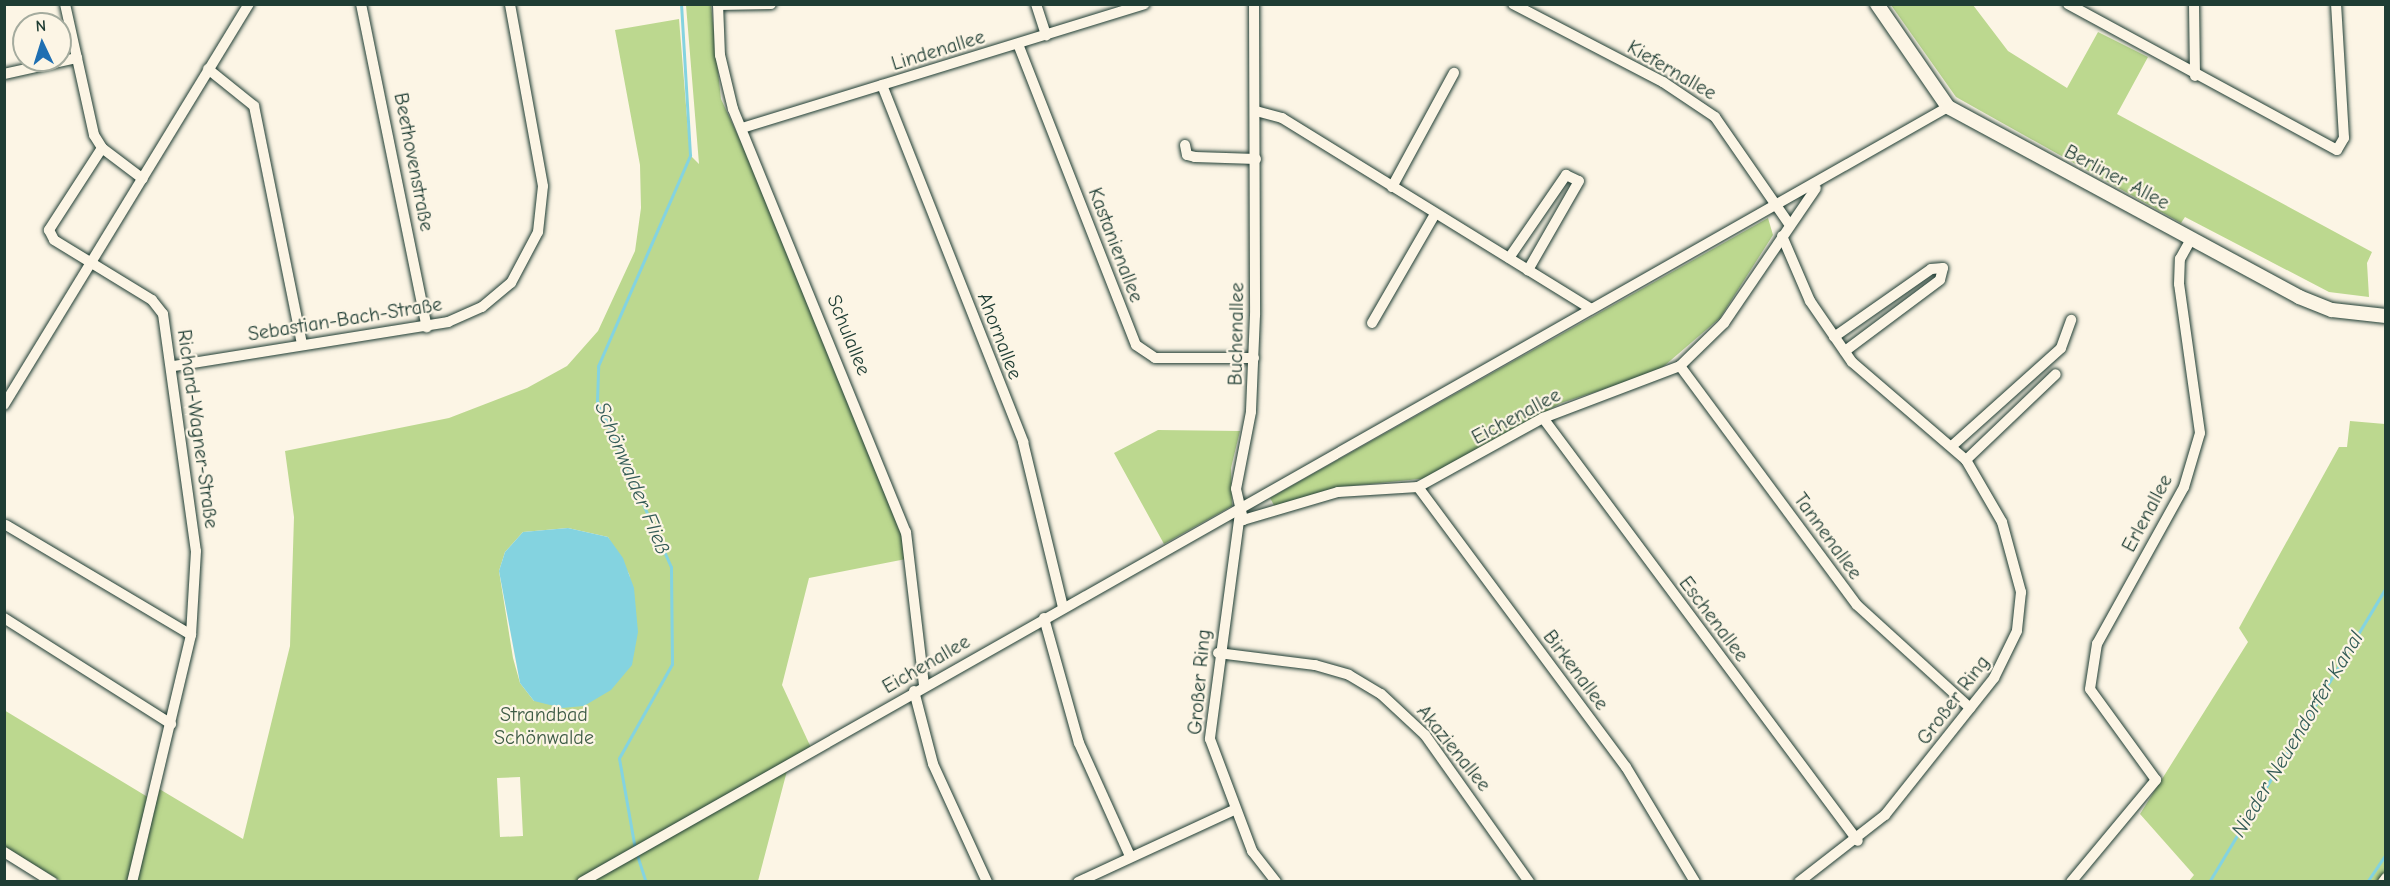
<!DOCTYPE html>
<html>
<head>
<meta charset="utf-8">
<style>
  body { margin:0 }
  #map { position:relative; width:2390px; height:886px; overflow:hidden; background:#fcf5e5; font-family:"Comic Neue",sans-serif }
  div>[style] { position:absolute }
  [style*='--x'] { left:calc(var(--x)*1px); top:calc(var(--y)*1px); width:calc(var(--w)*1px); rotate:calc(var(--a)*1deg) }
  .green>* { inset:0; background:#bcd88f }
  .water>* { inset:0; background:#84d3e0 }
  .stream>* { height:3px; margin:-1.5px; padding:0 1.5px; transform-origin:1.5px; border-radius:1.5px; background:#84d3e0 }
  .roads { filter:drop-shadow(0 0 2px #1f3d34) drop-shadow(0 0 2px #1f3d34) }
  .minor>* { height:10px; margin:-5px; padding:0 5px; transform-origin:5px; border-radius:5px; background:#fcf5e5 }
  .major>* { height:14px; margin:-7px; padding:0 7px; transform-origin:7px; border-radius:7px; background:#fcf5e5 }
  span { translate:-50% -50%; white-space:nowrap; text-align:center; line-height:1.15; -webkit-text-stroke:4.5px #fcf5e5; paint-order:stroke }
  .street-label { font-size:20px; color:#1f3d34 }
  .park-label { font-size:20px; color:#3e5c46 }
  .water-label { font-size:21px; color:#335b56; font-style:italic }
  .frame { position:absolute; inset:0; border:6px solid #1f3d34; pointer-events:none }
  .north { position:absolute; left:12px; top:12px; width:60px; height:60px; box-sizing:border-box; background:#fcf5e5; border:2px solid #a4ab9e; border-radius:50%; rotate:356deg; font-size:16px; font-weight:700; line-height:24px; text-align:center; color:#1f3d34 }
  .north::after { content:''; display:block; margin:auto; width:21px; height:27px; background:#1f6fb2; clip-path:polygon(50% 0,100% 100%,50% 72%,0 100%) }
</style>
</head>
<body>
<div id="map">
  <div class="green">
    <div style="clip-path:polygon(evenodd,686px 5px,711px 5px,721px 99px,828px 330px,911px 558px,809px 578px,782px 685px,813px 752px,788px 767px,758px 881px,61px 881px,5px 847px,4px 710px,151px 799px,156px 787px,243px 839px,290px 646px,294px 517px,285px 451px,449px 418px,527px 388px,567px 366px,598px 331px,635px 251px,641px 208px,640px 165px,615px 30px,679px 19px,690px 155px,699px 164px,686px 5px,568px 528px,608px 537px,629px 574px,634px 596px,534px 701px,520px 683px,513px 658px,499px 571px,505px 552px,523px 532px,568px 528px,686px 5px,520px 777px,523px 836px,500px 837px,497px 778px,520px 777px)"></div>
    <div style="clip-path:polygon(1891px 5px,1973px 5px,2008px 51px,2067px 88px,2098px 32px,2148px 57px,2117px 114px,2372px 252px,2367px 263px,2369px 297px,2329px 292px,2185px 217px,2181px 223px,1956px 97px)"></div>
    <div style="clip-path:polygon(1768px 218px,1773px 235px,1720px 318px,1657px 372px,1561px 403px,1429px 478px,1340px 487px,1275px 507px,1270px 498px)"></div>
    <div style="clip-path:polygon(2350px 421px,2385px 424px,2385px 875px,2381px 882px,2189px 881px,2194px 875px,2140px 814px,2248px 642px,2239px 628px,2339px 447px,2347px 447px)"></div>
    <div style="clip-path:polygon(1158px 430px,1240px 431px,1231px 468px,1232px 506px,1164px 544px,1114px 453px)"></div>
  </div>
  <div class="water">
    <div style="clip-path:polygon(568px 528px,608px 537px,623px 558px,634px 588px,638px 632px,632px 665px,611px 690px,584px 706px,562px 708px,534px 701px,520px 683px,499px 571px,505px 552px,523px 532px)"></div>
  </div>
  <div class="stream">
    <div style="--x:635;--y:849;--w:92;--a:-100"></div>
    <div style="--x:619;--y:758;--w:108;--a:-60.6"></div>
    <div style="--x:672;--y:664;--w:97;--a:-90.6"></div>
    <div style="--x:671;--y:567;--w:182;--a:-114"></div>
    <div style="--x:597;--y:401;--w:35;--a:-88"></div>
    <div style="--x:598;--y:366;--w:230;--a:-66.4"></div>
    <div style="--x:690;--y:155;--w:151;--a:-93.4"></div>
    <div style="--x:637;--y:855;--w:28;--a:72"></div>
    <div style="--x:2209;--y:882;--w:344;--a:-59"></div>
    <div style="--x:2367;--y:882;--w:34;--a:-56"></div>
  </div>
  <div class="roads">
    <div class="minor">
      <div style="--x:65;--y:4;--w:134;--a:77.5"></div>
      <div style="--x:94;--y:135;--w:15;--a:58"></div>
      <div style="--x:102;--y:148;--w:51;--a:37.1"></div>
      <div style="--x:361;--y:4;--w:330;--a:78.5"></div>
      <div style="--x:718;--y:4;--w:51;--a:87.8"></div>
      <div style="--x:720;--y:55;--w:56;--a:76.5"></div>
      <div style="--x:733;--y:109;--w:457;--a:67.8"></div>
      <div style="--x:906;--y:532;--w:154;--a:83.3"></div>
      <div style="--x:1036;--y:4;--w:33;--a:72"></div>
      <div style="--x:1254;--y:4;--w:311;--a:89.8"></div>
      <div style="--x:1255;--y:315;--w:97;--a:92.4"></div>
      <div style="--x:1251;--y:412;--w:78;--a:101"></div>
      <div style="--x:1236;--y:489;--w:32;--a:77"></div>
      <div style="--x:1243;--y:520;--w:99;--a:-16.4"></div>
      <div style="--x:1338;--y:492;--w:80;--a:-3.6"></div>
      <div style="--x:1418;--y:487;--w:143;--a:-28.9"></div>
      <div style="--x:1543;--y:418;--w:147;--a:-20.8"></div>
      <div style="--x:1680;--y:366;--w:62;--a:-44.3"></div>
      <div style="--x:1724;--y:323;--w:163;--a:-55.7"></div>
      <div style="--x:1513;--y:4;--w:169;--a:27.5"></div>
      <div style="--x:1663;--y:82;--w:63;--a:33.9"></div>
      <div style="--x:1715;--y:117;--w:130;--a:55.3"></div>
      <div style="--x:2068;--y:4;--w:306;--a:28.5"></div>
      <div style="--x:2337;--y:150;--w:14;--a:-60"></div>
      <div style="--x:2344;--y:138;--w:134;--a:-93.4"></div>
      <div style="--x:2194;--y:4;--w:72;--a:89.2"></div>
      <div style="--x:718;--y:5;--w:53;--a:-1.1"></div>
      <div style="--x:1018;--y:44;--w:323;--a:68.6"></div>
      <div style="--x:1136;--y:345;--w:23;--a:34"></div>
      <div style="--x:1155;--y:358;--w:99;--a:0"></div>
      <div style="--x:208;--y:69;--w:59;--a:38.8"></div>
      <div style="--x:254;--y:106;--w:243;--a:78.6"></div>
      <div style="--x:4;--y:74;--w:75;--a:-12.4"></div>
      <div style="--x:882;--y:85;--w:384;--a:68.4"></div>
      <div style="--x:1023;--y:442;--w:170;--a:76.4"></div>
      <div style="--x:1256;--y:111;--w:27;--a:15"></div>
      <div style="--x:1282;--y:118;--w:363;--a:31.7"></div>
      <div style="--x:742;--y:128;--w:421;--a:-17.1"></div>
      <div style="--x:1185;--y:145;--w:10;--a:79"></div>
      <div style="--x:1187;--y:155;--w:8;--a:14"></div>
      <div style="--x:1195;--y:157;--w:61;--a:1.9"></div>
      <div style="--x:102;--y:148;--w:98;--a:122.9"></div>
      <div style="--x:49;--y:230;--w:11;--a:63"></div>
      <div style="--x:54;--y:240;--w:115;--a:31.5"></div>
      <div style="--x:152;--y:300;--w:18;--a:52"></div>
      <div style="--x:163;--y:314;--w:239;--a:82.1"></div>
      <div style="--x:196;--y:551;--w:84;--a:93.4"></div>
      <div style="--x:191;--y:635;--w:254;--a:103.4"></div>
      <div style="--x:1392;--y:187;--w:130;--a:-61.5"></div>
      <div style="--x:1782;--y:236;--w:71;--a:66.7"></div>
      <div style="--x:1810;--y:301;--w:74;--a:55.5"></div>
      <div style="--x:1852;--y:362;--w:150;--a:40.7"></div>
      <div style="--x:1966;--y:460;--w:72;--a:59.9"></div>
      <div style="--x:2002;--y:522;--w:73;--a:74.8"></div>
      <div style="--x:2021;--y:592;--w:39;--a:96"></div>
      <div style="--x:2017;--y:631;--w:52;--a:116.1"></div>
      <div style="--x:1994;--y:678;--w:175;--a:128.5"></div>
      <div style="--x:1885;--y:815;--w:109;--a:142.1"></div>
      <div style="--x:1509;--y:258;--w:101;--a:-55.5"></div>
      <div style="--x:1566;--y:175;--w:14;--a:25"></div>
      <div style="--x:1579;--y:181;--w:103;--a:119.8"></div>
      <div style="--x:1372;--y:323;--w:126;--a:-60"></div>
      <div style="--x:1834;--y:337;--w:118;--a:-35"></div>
      <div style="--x:1931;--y:269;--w:12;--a:-5"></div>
      <div style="--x:1943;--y:268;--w:12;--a:104"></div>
      <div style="--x:1940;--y:280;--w:119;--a:143.2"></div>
      <div style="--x:174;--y:366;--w:278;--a:-9.1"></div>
      <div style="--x:448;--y:322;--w:37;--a:-24"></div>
      <div style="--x:482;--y:307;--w:38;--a:-40"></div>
      <div style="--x:511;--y:283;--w:58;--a:-62.1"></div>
      <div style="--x:538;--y:232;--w:46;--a:-83.8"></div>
      <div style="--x:543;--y:186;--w:185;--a:-100.3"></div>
      <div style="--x:1680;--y:366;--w:297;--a:53.5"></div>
      <div style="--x:1857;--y:605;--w:153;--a:42.3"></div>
      <div style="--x:4;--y:405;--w:470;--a:-58.6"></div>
      <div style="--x:1543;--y:418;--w:527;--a:53.33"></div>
      <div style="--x:1953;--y:445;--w:145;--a:-41.9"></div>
      <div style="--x:2061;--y:348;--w:30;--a:-70"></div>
      <div style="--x:1966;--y:460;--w:124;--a:-43.7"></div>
      <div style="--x:1418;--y:487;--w:349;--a:53.4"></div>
      <div style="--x:1626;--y:767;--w:134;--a:59"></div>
      <div style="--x:1240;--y:513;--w:228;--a:97.6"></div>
      <div style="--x:1210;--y:739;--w:120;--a:69.4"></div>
      <div style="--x:1252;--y:851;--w:39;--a:52"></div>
      <div style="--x:6;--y:525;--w:215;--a:30.7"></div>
      <div style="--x:4;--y:618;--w:198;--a:32.4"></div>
      <div style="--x:1044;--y:618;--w:130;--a:74.4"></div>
      <div style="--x:1079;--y:743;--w:124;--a:65.7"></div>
      <div style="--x:1218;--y:653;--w:98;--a:7.1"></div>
      <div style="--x:1315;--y:665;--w:35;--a:16"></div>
      <div style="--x:1349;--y:675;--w:37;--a:31"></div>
      <div style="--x:1381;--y:694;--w:60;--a:43"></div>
      <div style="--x:1425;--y:735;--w:180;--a:54.7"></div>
      <div style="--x:914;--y:691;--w:75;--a:75.4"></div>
      <div style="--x:933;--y:764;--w:130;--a:65.4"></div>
      <div style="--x:4;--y:852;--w:57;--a:32"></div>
      <div style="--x:582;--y:882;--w:1571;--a:-29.57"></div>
      <div style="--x:1078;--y:882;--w:172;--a:-24.8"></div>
      <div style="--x:2071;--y:882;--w:133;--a:-50.2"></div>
      <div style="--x:2156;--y:780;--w:112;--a:-126"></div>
      <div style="--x:2090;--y:689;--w:46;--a:-81.2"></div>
      <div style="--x:2097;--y:644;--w:179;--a:-61"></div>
      <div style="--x:2184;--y:487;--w:56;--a:-73.5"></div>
      <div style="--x:2200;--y:433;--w:150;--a:-98"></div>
      <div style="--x:2179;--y:284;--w:25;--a:-88"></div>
      <div style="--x:2180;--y:259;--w:23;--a:-61"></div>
      <div style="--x:2383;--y:882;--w:5;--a:-53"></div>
    </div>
    <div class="major">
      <div style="--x:1877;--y:4;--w:125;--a:55.4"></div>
      <div style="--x:1948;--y:107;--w:399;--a:28.4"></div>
      <div style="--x:2299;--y:297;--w:35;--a:22"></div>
      <div style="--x:2332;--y:310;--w:54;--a:6.3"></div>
    </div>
  </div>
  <div class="street-label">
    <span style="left:938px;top:50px;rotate:-17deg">Lindenallee</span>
    <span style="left:1672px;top:70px;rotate:30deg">Kiefernallee</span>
    <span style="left:414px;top:162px;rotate:79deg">Beethovenstraße</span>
    <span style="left:2117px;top:177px;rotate:28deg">Berliner Allee</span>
    <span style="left:1116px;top:245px;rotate:69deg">Kastanienallee</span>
    <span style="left:345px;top:319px;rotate:-9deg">Sebastian-Bach-Straße</span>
    <span style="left:1236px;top:334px;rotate:-89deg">Buchenallee</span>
    <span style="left:849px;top:335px;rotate:68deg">Schulallee</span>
    <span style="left:1000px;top:336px;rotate:69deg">Ahornallee</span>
    <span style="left:1516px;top:416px;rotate:-28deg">Eichenallee</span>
    <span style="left:198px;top:429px;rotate:82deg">Richard-Wagner-Straße</span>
    <span style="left:2147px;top:513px;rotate:-62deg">Erlenallee</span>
    <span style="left:1828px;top:536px;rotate:54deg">Tannenallee</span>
    <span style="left:1714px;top:619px;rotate:53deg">Eschenallee</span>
    <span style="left:926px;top:664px;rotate:-30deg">Eichenallee</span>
    <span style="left:1576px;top:670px;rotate:53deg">Birkenallee</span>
    <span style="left:1199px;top:682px;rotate:-85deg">Großer Ring</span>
    <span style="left:1953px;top:700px;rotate:-53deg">Großer Ring</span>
    <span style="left:1454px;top:748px;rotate:51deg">Akazienallee</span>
  </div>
  <div class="park-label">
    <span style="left:544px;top:726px">Strandbad<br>Schönwalde</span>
  </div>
  <div class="water-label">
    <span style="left:633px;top:478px;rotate:67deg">Schönwalder Fließ</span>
    <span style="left:2297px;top:734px;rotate:-59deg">Nieder Neuendorfer Kanal</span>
  </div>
  <div class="frame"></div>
  <div class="north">N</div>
</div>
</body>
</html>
